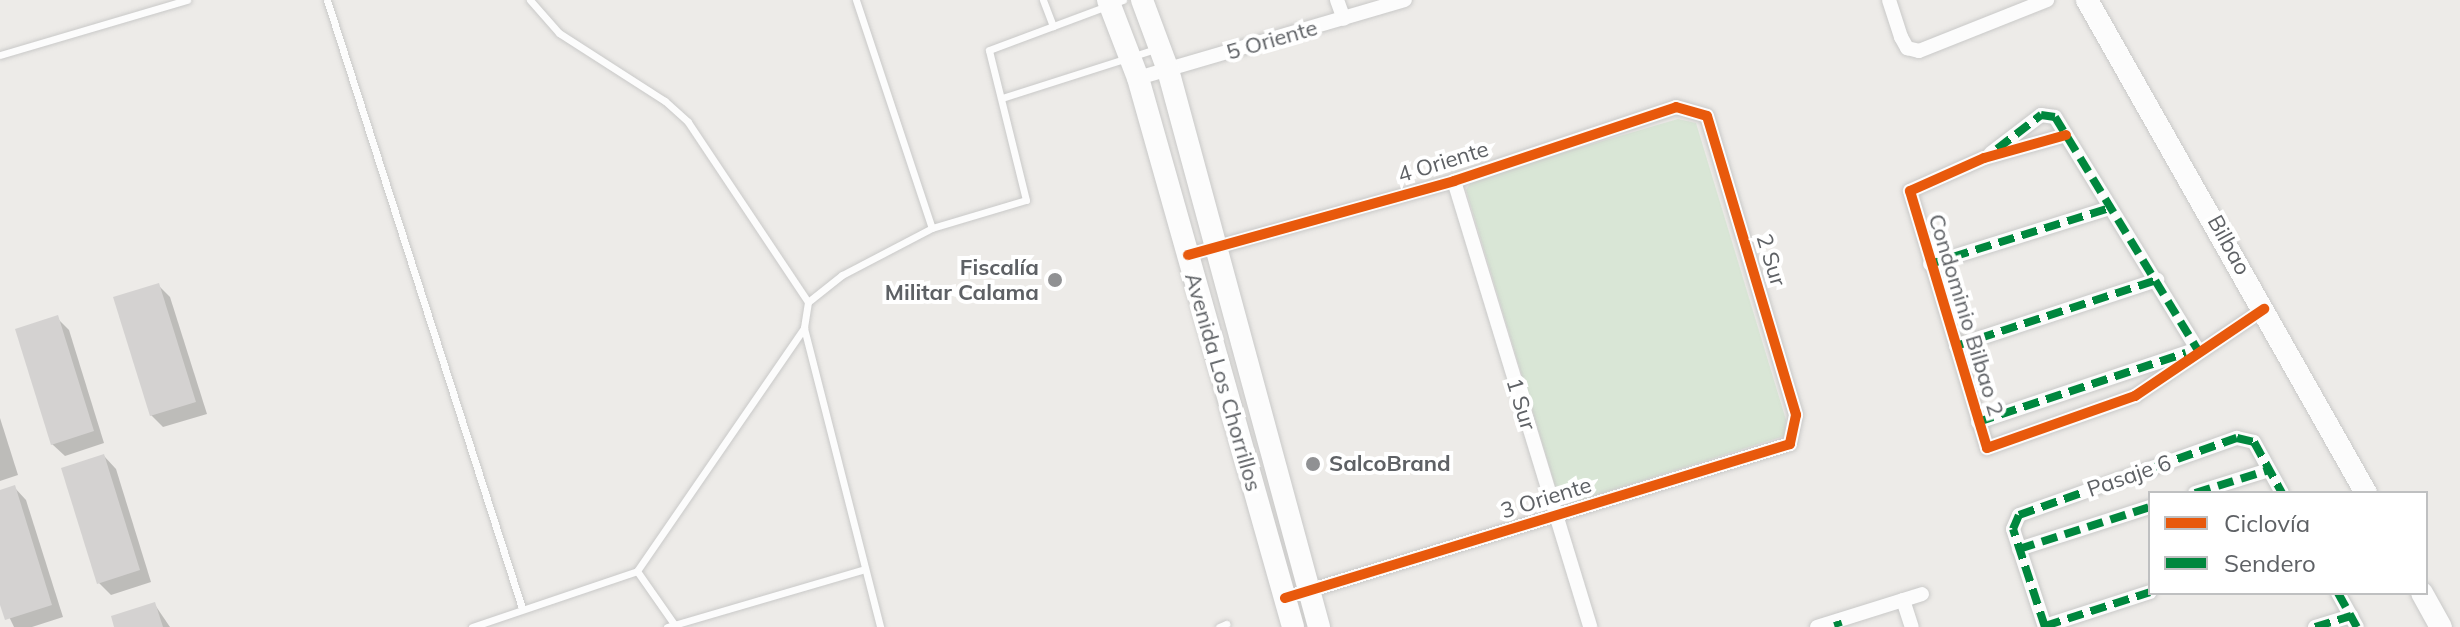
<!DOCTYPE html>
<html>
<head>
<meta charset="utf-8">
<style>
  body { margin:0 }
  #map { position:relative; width:2460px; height:627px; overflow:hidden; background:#edebe8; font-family:Mulish,sans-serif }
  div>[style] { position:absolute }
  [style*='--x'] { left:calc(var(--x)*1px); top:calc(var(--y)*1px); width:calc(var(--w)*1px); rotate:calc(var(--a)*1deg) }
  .green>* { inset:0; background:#d9e6d6 }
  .shadow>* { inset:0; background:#0003 }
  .building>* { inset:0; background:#d4d2d1 }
  .roads { filter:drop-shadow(0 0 2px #c9c9c8) drop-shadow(0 0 2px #c9c9c8) }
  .lane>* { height:7px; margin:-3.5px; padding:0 3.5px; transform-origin:3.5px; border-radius:3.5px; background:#fcfcfc }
  .street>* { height:14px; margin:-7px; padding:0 7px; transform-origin:7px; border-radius:7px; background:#fcfcfc }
  .secondary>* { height:22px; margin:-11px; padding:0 11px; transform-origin:11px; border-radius:11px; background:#fcfcfc }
  .quiet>* { height:8px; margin-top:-4px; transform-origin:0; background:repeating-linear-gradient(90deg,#00873e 0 16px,transparent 0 24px) }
  .cycleway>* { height:10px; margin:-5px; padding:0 5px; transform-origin:5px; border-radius:5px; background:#e8590c }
  .dots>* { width:22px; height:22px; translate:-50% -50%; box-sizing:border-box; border:4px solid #fff; border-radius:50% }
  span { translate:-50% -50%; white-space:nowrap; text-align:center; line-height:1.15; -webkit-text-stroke:8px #fff; paint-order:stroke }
  .street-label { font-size:22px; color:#5e6165 }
  .poi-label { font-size:22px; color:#5e6165; font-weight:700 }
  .right { translate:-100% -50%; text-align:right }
  .left { translate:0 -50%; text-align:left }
  .legend { position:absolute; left:2148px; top:491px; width:280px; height:104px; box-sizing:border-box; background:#fff; border:2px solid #bfc0c1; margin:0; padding:10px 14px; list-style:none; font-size:24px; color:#5e6165 }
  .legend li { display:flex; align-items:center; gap:16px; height:40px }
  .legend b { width:40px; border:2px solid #bfc0c1 }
</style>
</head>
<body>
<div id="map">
  <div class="green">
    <div style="clip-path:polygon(1678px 119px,1696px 123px,1786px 420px,1784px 436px,1571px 503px,1558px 495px,1466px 190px,1473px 179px)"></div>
  </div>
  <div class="shadow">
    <div style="clip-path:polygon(158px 285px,170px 297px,207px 414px,163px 427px,151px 415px)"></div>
    <div style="clip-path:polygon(57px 318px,69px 330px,104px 443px,65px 456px,52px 444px)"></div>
    <div style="clip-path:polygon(0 418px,18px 475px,0 481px)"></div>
    <div style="clip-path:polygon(104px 456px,116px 469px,151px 582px,111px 595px,99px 583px)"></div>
    <div style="clip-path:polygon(14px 487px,26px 500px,63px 617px,32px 627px,14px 627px,0 598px,0 492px)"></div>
    <div style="clip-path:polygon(155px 605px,170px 627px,116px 627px)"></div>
  </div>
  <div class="building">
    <div style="clip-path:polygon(159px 283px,196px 402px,150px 416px,113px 297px)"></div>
    <div style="clip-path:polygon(58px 315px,94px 431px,51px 445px,15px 329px)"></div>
    <div style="clip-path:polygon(104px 454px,140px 570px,97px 584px,61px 468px)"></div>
    <div style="clip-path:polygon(15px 485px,52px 605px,5px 620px,0 605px,0 490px)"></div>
    <div style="clip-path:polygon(155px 602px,163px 627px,114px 627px,111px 616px)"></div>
  </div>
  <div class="roads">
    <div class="lane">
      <div style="--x:327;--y:0;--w:639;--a:72.22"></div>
      <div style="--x:530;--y:0;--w:44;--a:48.7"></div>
      <div style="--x:559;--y:33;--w:126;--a:32.7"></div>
      <div style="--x:665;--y:101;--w:31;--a:42"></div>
      <div style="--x:688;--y:122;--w:216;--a:56.3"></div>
      <div style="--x:856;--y:0;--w:240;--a:71.6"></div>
      <div style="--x:932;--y:228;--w:102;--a:152.4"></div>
      <div style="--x:842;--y:275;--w:43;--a:141.5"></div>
      <div style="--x:808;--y:302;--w:26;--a:99"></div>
      <div style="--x:804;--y:328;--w:309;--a:75.7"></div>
      <div style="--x:1043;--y:0;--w:28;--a:69"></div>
      <div style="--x:0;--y:55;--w:195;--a:-16.4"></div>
      <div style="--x:1002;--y:98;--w:162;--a:-17.7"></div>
      <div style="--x:932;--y:228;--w:98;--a:-16.6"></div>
      <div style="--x:1026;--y:200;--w:154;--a:-103.9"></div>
      <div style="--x:989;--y:50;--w:143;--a:-20.5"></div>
      <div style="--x:637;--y:571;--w:295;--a:-55.5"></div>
      <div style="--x:472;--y:627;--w:174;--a:-18.7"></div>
      <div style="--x:637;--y:571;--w:65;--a:55.1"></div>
      <div style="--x:667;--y:627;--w:206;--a:-16.3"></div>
      <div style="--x:1219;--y:627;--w:8;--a:-23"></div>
    </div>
    <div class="street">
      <div style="--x:1337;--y:0;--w:20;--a:70"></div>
      <div style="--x:1889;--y:0;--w:39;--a:72"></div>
      <div style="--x:1901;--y:37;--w:13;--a:61"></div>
      <div style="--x:1907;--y:48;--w:12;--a:14"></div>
      <div style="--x:1919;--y:51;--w:138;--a:-21.7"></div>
      <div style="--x:1138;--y:78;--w:278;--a:-16.3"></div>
      <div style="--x:2066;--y:135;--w:85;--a:164.3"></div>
      <div style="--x:1984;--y:158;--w:81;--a:156"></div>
      <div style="--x:1910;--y:191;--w:268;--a:73.3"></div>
      <div style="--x:1987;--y:448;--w:157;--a:-19.4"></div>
      <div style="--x:2135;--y:396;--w:156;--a:-34"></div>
      <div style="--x:1991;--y:153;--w:63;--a:-37.2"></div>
      <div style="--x:2041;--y:115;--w:14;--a:8"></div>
      <div style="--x:2055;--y:117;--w:272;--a:58.5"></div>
      <div style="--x:1454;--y:181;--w:466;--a:73"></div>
      <div style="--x:1188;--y:255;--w:276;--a:-15.5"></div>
      <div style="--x:1454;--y:181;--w:234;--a:-18.4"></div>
      <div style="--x:1676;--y:107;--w:32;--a:16"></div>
      <div style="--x:1707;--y:116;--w:312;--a:73.4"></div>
      <div style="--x:1796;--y:415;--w:30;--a:102"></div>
      <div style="--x:1790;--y:444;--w:528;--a:163.04"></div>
      <div style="--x:1930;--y:264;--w:189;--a:-17.3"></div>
      <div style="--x:1956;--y:346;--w:212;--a:-18.2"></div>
      <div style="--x:1978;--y:422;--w:222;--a:-18.4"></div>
      <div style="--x:2195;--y:493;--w:77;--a:-17.3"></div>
      <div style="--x:2019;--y:549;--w:138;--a:-17.8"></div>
      <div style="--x:2338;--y:593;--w:39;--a:61"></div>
      <div style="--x:1903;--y:600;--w:28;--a:72"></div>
      <div style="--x:2045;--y:626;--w:110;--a:-17.9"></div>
      <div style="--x:1817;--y:627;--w:110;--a:-17.4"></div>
      <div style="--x:2045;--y:627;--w:103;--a:-108.1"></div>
      <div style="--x:2013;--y:529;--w:15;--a:-67"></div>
      <div style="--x:2019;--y:515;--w:231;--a:-19.5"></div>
      <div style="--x:2237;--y:438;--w:17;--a:13"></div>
      <div style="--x:2254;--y:442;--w:58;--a:61.2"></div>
      <div style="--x:2315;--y:627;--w:38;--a:-17"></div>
    </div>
    <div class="secondary">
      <div style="--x:1108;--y:0;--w:84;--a:69"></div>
      <div style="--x:1138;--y:78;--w:570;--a:74.23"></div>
      <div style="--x:1142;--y:0;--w:75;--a:69.6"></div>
      <div style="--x:1168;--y:70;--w:577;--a:74.83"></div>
      <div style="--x:2087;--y:0;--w:566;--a:60.49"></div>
      <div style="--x:2422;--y:593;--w:39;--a:61"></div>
    </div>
  </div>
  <div class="quiet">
    <div style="--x:1997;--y:149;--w:56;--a:-37.7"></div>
    <div style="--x:2041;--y:115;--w:14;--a:8"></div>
    <div style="--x:2055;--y:117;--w:272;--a:58.5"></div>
    <div style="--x:1930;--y:264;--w:189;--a:-17.3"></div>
    <div style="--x:1956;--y:346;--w:212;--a:-18.2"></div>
    <div style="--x:1978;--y:422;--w:219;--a:-18.4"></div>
    <div style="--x:2195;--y:493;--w:77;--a:-17.3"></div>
    <div style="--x:2019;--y:549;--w:138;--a:-17.8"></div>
    <div style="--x:2338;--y:593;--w:39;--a:61"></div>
    <div style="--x:1837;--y:621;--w:6;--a:72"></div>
    <div style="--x:2045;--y:626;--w:110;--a:-17.9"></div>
    <div style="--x:2045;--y:627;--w:103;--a:-108.1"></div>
    <div style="--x:2013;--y:529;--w:15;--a:-67"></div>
    <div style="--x:2019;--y:515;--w:231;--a:-19.5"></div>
    <div style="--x:2237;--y:438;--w:17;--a:13"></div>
    <div style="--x:2254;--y:442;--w:58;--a:61.2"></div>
    <div style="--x:2315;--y:627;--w:38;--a:-17"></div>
  </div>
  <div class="cycleway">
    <div style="--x:2066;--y:135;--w:85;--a:164.3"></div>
    <div style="--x:1984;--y:158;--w:81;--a:156"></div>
    <div style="--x:1910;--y:191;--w:268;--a:73.3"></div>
    <div style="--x:1987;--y:448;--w:157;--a:-19.4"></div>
    <div style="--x:2135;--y:396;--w:156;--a:-34"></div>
    <div style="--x:1188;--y:255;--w:276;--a:-15.5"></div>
    <div style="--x:1454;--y:181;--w:234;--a:-18.4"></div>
    <div style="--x:1676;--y:107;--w:32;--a:16"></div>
    <div style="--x:1707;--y:116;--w:312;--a:73.4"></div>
    <div style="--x:1796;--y:415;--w:30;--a:102"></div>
    <div style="--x:1790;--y:444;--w:528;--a:163.04"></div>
  </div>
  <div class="dots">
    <div style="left:1055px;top:280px;background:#909193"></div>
    <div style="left:1313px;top:464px;background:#909193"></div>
  </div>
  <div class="street-label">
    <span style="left:1272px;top:40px;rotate:-16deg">5 Oriente</span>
    <span style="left:1443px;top:162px;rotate:-17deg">4 Oriente</span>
    <span style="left:2229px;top:245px;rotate:61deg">Bilbao</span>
    <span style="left:1771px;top:260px;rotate:73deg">2 Sur</span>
    <span style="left:1966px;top:315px;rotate:73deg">Condominio Bilbao 2</span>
    <span style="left:1223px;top:382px;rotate:74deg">Avenida Los Chorrillos</span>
    <span style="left:1521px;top:404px;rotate:73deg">1 Sur</span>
    <span style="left:2129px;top:476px;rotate:-19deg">Pasaje 6</span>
    <span style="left:1546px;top:498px;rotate:-17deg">3 Oriente</span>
  </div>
  <div class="poi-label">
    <span class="right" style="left:1039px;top:280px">Fiscalía<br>Militar Calama</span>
    <span class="left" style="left:1329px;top:464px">SalcoBrand</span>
  </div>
  <ul class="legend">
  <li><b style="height:10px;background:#e8590c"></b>Ciclovía</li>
  <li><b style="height:10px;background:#00873e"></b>Sendero</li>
  </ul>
</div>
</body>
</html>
